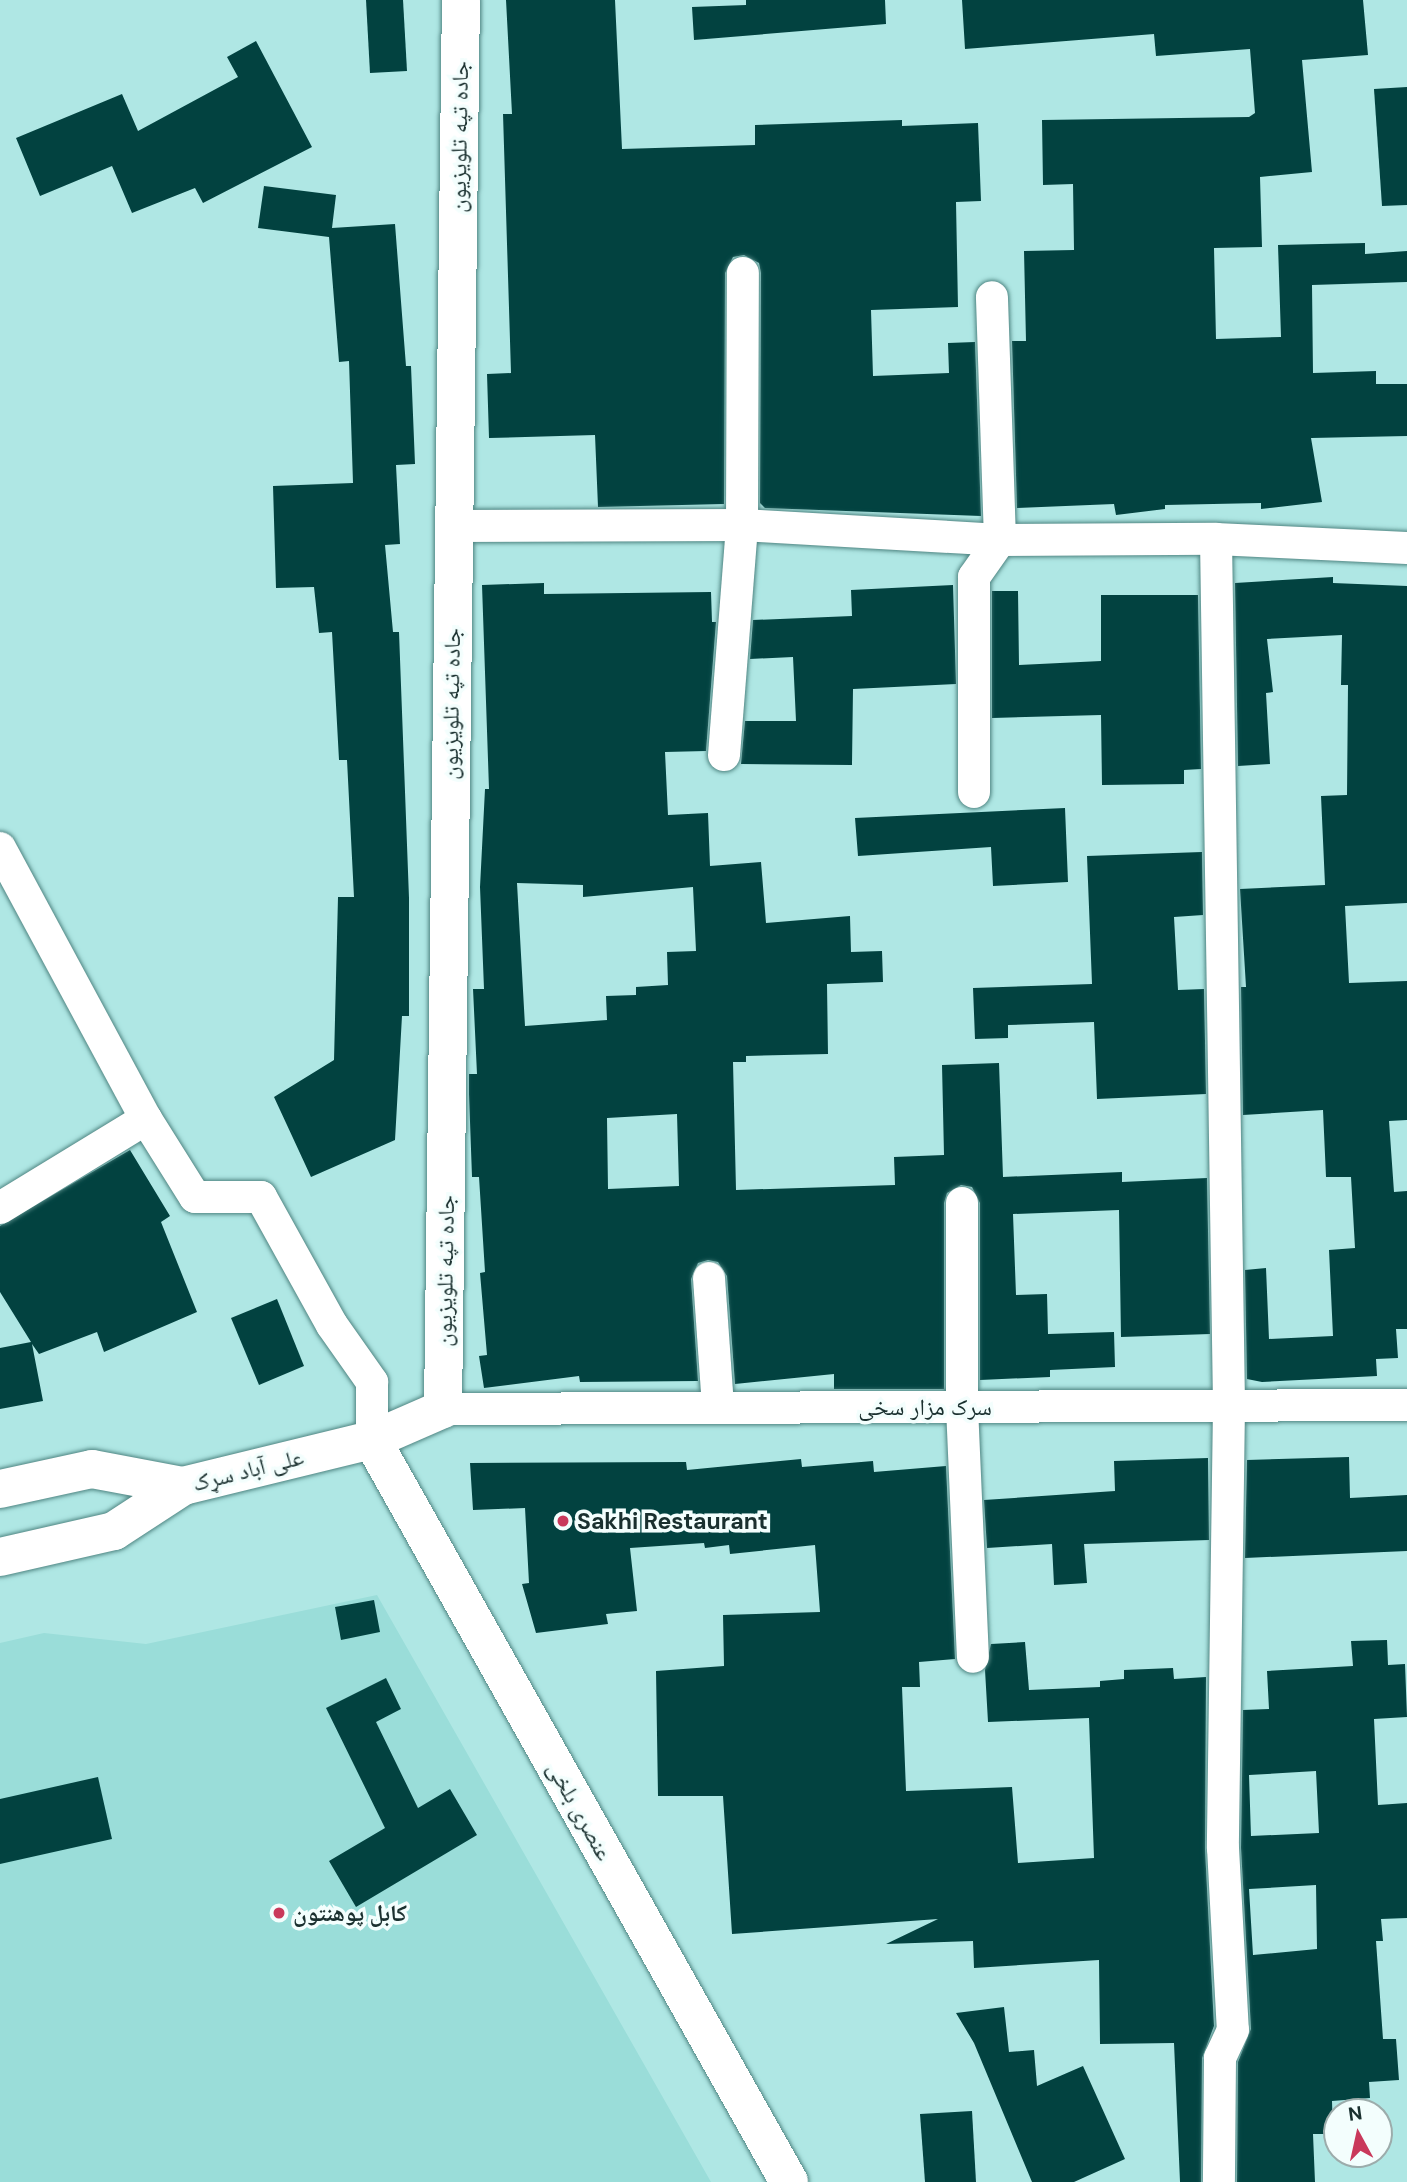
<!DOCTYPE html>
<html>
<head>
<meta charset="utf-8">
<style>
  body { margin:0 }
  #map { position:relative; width:1407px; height:2182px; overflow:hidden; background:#afe7e4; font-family:"DM Sans","Noto Naskh Arabic",sans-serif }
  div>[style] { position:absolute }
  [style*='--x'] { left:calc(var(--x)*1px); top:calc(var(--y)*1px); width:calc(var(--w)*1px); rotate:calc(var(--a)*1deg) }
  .built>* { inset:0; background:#9addd9 }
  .building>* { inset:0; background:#024240 }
  .roads { filter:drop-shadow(0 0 2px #4f8582) drop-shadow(0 0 2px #4f8582) }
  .street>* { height:32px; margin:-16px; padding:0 16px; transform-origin:16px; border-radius:16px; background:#fff }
  .secondary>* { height:38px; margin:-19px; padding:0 19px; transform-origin:19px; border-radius:19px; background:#fff }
  .dots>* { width:19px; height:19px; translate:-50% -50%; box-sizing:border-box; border:4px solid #f3fefd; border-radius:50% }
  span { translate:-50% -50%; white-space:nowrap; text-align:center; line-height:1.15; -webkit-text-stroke:7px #f3fefd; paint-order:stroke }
  .street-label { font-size:23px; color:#1a302f }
  .poi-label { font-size:23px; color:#1a302f; font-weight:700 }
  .left { translate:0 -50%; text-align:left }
  .north { position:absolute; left:1323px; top:2098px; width:70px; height:70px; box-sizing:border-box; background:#f3fefd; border:2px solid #9cacab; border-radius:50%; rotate:352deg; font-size:19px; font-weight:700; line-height:28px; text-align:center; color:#1a302f }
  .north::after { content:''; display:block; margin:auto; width:24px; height:32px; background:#c9395b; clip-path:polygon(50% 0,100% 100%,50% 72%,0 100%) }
</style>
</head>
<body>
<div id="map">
  <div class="built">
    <div style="clip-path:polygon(377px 1595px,711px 2182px,0 2182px,0 1643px,44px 1633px,146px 1644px)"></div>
  </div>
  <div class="building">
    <div style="clip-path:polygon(366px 0,403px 0,407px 71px,370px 73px)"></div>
    <div style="clip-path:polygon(506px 0,615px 0,622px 149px,755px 145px,755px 125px,902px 120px,902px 126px,978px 123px,981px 201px,956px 202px,958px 307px,871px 310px,873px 376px,949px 373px,948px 343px,975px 342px,981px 516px,765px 508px,760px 503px,761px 273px,759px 263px,744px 255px,733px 257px,725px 273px,724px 504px,598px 507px,595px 435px,489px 438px,487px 374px,511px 373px,503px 114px,512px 114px)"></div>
    <div style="clip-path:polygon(746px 0,885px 0,886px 24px,694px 40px,692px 7px,746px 5px)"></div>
    <div style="clip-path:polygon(962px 0,1363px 0,1368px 55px,1302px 60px,1312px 172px,1260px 177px,1262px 247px,1214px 248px,1216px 339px,1281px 337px,1278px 245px,1365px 243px,1365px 254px,1407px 251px,1407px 282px,1312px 285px,1313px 373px,1376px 371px,1376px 384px,1407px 384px,1407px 436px,1311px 438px,1322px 502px,1261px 509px,1261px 503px,1165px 505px,1165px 509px,1116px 515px,1114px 504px,1017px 508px,1012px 341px,1026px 341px,1024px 251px,1074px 250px,1073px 184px,1043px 185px,1042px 120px,1249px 117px,1255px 113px,1250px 49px,1156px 56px,1154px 34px,965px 49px)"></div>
    <div style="clip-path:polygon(256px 41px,312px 147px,203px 203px,195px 188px,132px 213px,112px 166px,40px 196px,16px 138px,122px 94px,138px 131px,238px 77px,227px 57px)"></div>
    <div style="clip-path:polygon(1407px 87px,1407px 205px,1382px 206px,1374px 89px)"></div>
    <div style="clip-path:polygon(264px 186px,336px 195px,332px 228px,395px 224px,406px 366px,411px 366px,415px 464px,396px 465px,400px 544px,385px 545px,393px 632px,399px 632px,409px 898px,409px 1016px,402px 1016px,395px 1140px,311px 1177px,274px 1097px,334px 1060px,338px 897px,354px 897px,347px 760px,339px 760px,332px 632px,319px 633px,314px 587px,276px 588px,273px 486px,353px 483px,349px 361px,339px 362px,329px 237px,258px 228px)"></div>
    <div style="clip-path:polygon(1333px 577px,1333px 583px,1407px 586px,1407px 903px,1345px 906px,1349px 983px,1407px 981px,1407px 1120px,1389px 1121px,1394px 1192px,1407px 1191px,1407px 1329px,1396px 1329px,1398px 1358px,1376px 1359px,1377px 1376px,1262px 1382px,1247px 1379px,1245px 1270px,1266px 1268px,1269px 1339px,1333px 1336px,1329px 1250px,1355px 1248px,1351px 1177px,1326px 1177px,1323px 1110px,1243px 1115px,1241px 987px,1246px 987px,1240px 889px,1325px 885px,1321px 796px,1347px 795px,1348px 685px,1341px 685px,1342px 635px,1267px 639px,1273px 692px,1266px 693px,1270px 764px,1238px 766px,1235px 583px)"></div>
    <div style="clip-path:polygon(evenodd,544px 583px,544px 594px,711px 592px,712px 622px,716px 622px,706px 751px,665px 752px,668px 815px,708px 813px,710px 866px,761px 862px,766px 923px,850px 916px,851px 952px,882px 951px,883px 982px,827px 984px,828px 1054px,746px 1056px,746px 1062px,733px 1062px,736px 1190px,895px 1185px,894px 1157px,944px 1155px,942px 1065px,999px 1063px,1003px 1177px,1122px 1172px,1122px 1182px,1207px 1178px,1210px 1334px,1121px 1337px,1119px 1210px,1013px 1214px,1016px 1295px,1047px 1294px,1048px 1334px,1114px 1332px,1115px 1367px,1050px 1370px,1050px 1377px,980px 1380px,980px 1203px,972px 1187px,961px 1185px,947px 1193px,944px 1203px,944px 1389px,834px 1389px,834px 1374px,735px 1384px,727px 1276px,718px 1262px,708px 1260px,698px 1263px,691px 1279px,698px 1381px,580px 1382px,579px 1376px,484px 1388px,479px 1356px,487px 1355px,480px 1273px,485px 1272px,479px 1177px,472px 1177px,469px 1094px,469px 1074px,477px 1074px,473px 989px,484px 989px,480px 887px,485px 789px,489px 789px,482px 585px,544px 583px,517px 883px,583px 885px,583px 897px,693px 887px,696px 951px,667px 952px,668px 985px,636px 987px,636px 995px,606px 996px,607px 1020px,525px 1026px,517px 883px,544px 583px,677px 1114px,679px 1186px,608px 1189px,607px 1118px,677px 1114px)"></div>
    <div style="clip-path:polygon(953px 585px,956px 684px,853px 689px,852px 765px,741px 764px,745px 721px,796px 721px,793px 657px,750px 659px,753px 620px,852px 616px,851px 590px)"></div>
    <div style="clip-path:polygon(992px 591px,1018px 591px,1019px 665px,1101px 661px,1101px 595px,1198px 595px,1201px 769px,1184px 770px,1184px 784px,1102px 785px,1101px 715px,992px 718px)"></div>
    <div style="clip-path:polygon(1065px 808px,1068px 882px,993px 886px,991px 847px,858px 856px,855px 818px)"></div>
    <div style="clip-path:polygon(1202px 852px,1203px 915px,1174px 917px,1178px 990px,1204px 989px,1206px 1094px,1097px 1099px,1094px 1022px,1008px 1025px,1008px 1038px,975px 1039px,973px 988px,1092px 984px,1087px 856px)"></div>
    <div style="clip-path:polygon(130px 1150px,170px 1216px,161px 1222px,197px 1312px,104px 1352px,97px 1332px,39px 1354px,32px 1344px,43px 1401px,0 1409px,0 1348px,31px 1342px,0 1292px,0 1226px)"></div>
    <div style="clip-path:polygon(277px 1299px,304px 1366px,259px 1385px,231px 1318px)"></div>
    <div style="clip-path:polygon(1349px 1457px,1350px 1498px,1407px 1495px,1407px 1551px,1245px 1558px,1247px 1460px)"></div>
    <div style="clip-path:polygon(1208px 1458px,1209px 1540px,1084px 1544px,1087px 1583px,1054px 1585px,1052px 1544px,987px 1548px,984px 1500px,1115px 1491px,1114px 1461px)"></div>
    <div style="clip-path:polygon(801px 1459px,802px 1467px,873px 1461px,874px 1472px,946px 1466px,955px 1659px,919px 1662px,920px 1687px,902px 1687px,906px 1791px,1012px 1787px,1018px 1863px,1094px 1858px,1089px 1718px,988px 1722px,985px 1670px,991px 1644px,1025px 1642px,1029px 1690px,1100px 1687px,1100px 1681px,1124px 1679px,1124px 1670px,1173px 1668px,1174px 1679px,1206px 1677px,1205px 1849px,1214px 2026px,1202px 2058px,1201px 2182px,1180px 2182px,1174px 2043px,1100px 2044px,1099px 1960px,974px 1968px,973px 1941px,886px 1944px,938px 1919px,732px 1934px,723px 1796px,658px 1796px,656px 1671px,724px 1666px,723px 1615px,820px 1612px,815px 1545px,730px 1554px,729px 1545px,705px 1548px,704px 1543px,630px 1548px,637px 1611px,606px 1614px,608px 1624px,536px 1633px,522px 1584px,529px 1583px,525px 1508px,473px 1510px,470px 1463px,686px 1462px,687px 1470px)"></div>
    <div style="clip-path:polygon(374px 1600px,380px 1632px,341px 1640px,335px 1607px)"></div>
    <div style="clip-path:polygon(evenodd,1387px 1640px,1388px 1665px,1405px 1664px,1407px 1717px,1374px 1719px,1378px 1805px,1407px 1803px,1407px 1918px,1381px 1919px,1383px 1941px,1376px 1941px,1383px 2039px,1396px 2039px,1399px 2080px,1369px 2082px,1370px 2098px,1332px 2101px,1333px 2134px,1313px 2134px,1315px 2182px,1237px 2182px,1238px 2062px,1251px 2029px,1241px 1848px,1243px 1710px,1269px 1709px,1267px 1671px,1353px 1666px,1351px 1641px,1387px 1640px,1316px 1771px,1319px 1833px,1251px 1836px,1249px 1775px,1316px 1771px,1387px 1640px,1316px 1885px,1317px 1949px,1253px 1955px,1249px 1889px,1316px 1885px)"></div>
    <div style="clip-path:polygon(386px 1678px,401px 1709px,376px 1722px,418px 1808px,450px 1789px,477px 1835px,356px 1907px,329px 1861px,385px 1828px,326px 1708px)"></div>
    <div style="clip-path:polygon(98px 1777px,112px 1839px,0 1864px,0 1799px)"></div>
    <div style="clip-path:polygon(1004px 2007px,1009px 2052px,1034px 2050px,1037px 2086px,1083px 2066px,1125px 2159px,1074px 2182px,1032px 2182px,974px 2043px,956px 2013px)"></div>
    <div style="clip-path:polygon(972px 2111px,976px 2182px,925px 2182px,920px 2114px)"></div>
  </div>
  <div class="roads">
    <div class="street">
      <div style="--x:453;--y:526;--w:289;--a:-0.2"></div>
      <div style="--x:742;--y:525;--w:258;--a:3.3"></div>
      <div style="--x:1000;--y:540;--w:216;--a:-0.3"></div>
      <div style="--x:1216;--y:539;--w:191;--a:2.7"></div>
      <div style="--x:1216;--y:539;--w:867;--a:89.14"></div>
      <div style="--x:1229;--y:1406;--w:442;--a:90.8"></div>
      <div style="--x:1223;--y:1848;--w:182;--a:86.9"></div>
      <div style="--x:1233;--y:2030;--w:31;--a:115"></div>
      <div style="--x:1220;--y:2058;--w:124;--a:90.5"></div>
      <div style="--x:724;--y:755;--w:231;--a:-85.5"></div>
      <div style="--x:742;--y:525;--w:252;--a:-89.8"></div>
      <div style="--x:974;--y:792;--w:215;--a:-90"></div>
      <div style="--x:974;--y:577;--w:45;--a:-54.9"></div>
      <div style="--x:1000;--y:540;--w:243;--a:-91.9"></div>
      <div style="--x:0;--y:848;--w:308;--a:61.7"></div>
      <div style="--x:146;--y:1119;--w:92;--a:57.9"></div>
      <div style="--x:195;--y:1197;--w:66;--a:0"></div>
      <div style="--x:261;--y:1197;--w:146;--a:61"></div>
      <div style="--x:332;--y:1325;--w:70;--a:54.9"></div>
      <div style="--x:372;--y:1382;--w:58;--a:90"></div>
      <div style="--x:962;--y:1203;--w:204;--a:90"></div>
      <div style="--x:962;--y:1407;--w:250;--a:87.5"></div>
      <div style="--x:0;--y:1208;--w:171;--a:-31.4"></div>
      <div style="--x:709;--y:1278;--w:130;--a:86"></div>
      <div style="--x:443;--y:1409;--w:964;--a:-0.24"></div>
    </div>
    <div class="secondary">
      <div style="--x:372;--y:1440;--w:851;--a:60.66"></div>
      <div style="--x:0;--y:1489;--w:94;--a:-12.3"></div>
      <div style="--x:92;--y:1469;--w:93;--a:10.6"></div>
      <div style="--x:183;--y:1486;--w:195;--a:-13.7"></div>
      <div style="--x:372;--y:1440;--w:77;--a:-23.6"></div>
      <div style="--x:443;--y:1409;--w:1409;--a:-89.27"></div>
      <div style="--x:0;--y:1557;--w:117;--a:-12.8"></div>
      <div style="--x:114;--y:1531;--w:82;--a:-33.1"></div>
    </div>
  </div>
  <div class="dots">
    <div style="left:563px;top:1521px;background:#c9395b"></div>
    <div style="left:279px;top:1913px;background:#c9395b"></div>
  </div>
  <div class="street-label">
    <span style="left:459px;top:137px;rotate:-89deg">جاده تپه تلویزیون</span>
    <span style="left:451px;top:704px;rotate:-89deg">جاده تپه تلویزیون</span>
    <span style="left:445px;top:1271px;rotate:-89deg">جاده تپه تلویزیون</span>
    <span style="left:925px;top:1407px">سرک مزار سخی</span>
    <span style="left:248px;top:1470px;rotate:-14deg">علی آباد سړک</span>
    <span style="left:580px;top:1811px;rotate:61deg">عنصری بلخی</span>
  </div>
  <div class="poi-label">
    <span class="left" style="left:577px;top:1521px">Sakhi Restaurant</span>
    <span class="left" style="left:293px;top:1913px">کابل پوهنتون</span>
  </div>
  <div class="north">N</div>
</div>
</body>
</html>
